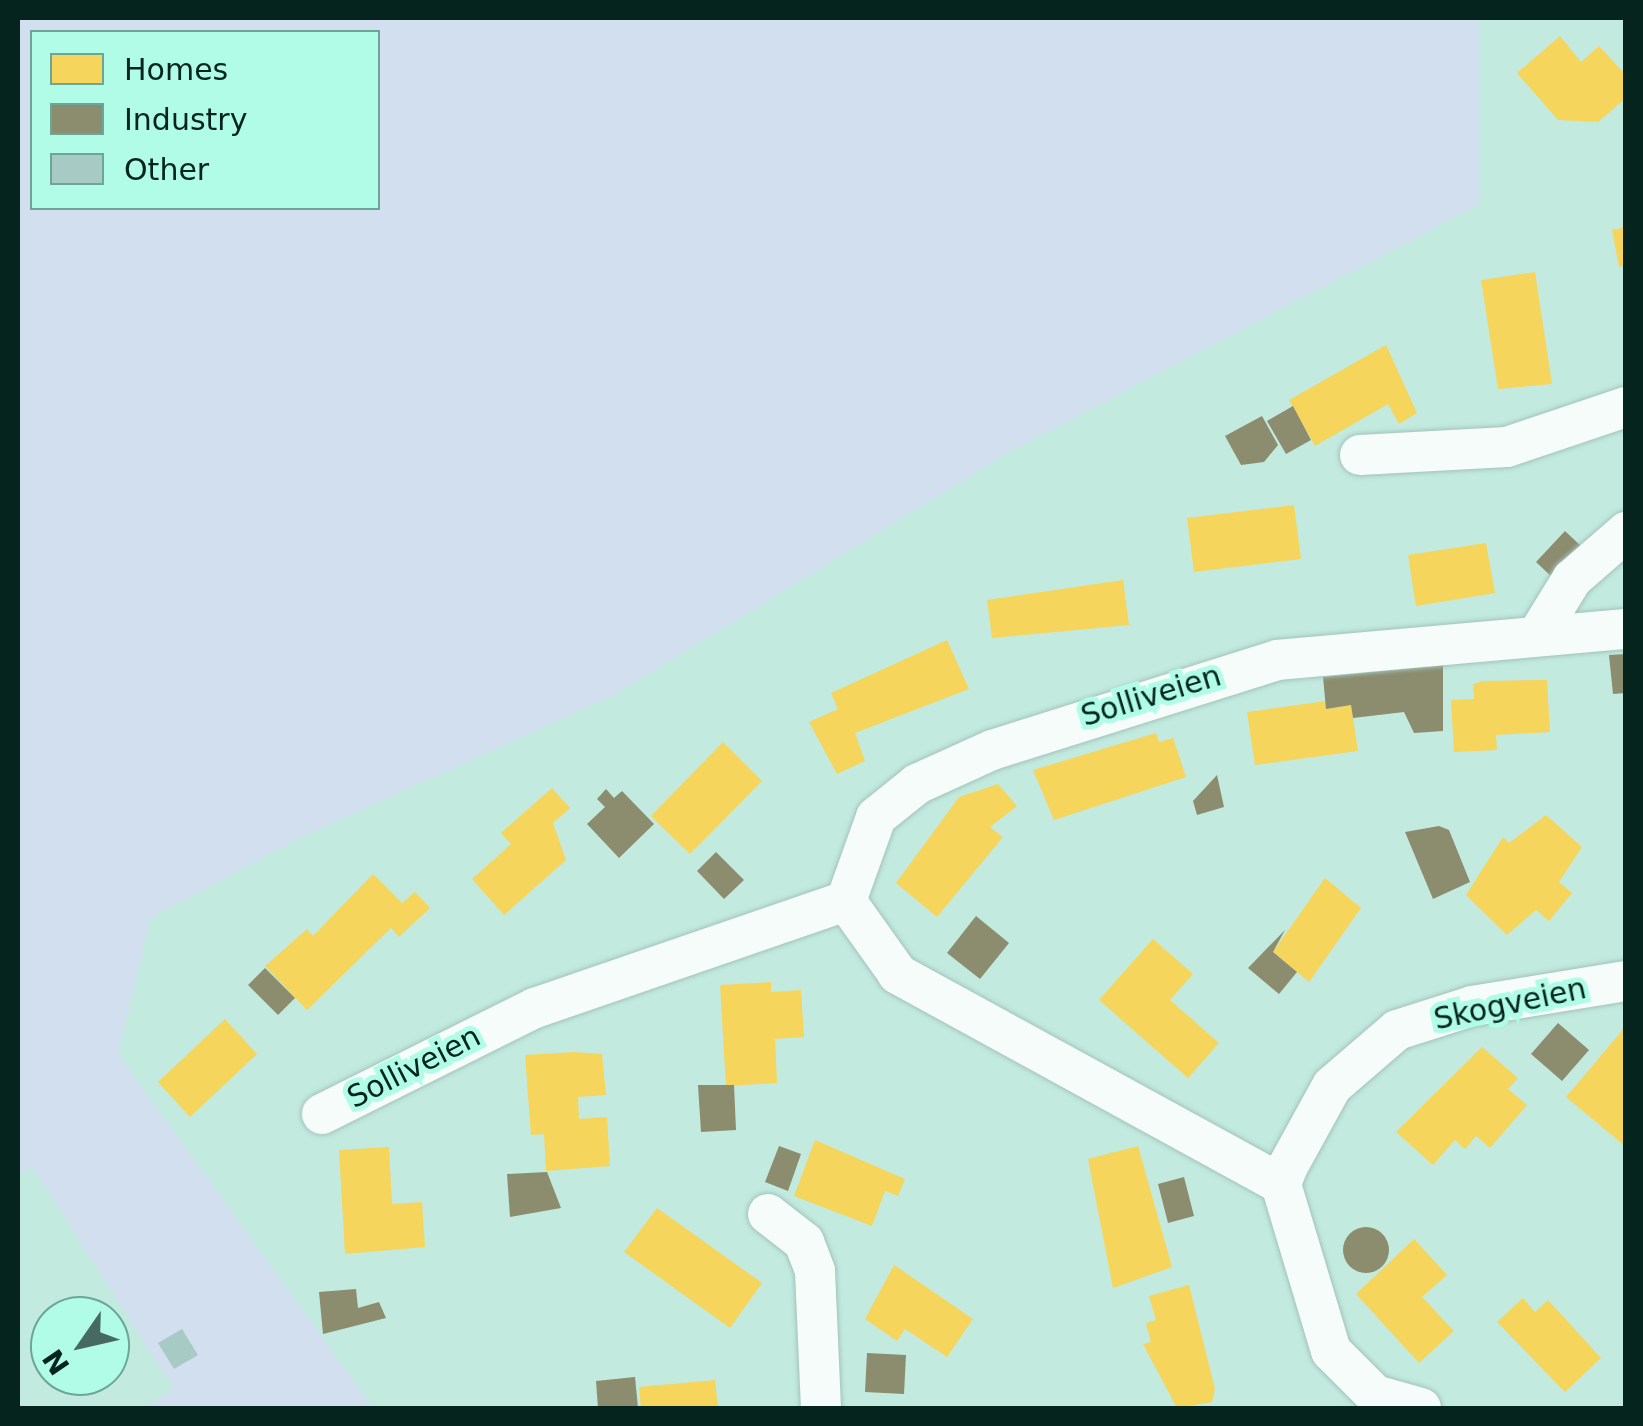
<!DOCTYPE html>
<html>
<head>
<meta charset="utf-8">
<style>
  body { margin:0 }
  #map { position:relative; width:1643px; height:1426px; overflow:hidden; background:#c2eadf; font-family:"DejaVu Sans",sans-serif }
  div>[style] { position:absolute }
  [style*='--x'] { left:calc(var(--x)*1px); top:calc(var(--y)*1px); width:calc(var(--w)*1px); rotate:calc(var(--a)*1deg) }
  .green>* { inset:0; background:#d1dfee }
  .homes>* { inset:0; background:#f6d55c }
  .industry>* { inset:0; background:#8c8c6e }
  .round { border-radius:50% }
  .building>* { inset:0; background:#a8cac5 }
  .roads { filter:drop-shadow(0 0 2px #a3c3ba) drop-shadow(0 0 2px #a3c3ba) }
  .minor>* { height:40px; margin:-20px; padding:0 20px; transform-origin:20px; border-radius:20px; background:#f6fcfa }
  span { translate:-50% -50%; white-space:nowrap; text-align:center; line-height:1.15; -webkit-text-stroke:10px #b0fce7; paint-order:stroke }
  .street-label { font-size:30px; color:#04241d }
  .frame { position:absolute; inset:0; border:20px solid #04241d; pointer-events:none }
  .legend { position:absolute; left:30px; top:30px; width:350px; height:180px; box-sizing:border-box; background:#b0fce7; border:2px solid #6ba696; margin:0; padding:12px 18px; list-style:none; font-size:30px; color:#04241d }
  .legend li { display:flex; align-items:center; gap:20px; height:50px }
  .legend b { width:50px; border:2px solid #6ba696 }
  .north { position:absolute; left:30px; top:1296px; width:100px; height:100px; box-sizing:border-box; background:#b0fce7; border:2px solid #6ba696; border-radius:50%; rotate:236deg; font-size:28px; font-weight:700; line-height:40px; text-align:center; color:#04241d }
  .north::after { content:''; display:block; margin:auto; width:35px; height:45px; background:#466961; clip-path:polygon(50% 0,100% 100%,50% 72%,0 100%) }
</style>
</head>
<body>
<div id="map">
  <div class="green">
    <div style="clip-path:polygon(evenodd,18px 18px,1479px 18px,1480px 204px,1011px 451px,614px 695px,293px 841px,151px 918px,118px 1054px,373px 1408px,144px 1408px,174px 1389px,32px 1166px,18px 1175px,18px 18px,32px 32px,378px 32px,378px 208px,32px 208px,32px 32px)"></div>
  </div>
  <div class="homes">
    <div style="clip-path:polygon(1560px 36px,1581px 62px,1599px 46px,1626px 75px,1626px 98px,1598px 122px,1558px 120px,1517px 73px)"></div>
    <div style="clip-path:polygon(1626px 227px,1626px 265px,1619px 267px,1612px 230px)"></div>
    <div style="clip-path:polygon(1535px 272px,1552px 384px,1498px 389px,1481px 280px)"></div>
    <div style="clip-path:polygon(1386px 345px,1417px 413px,1399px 424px,1388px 404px,1315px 446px,1289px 400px)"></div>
    <div style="clip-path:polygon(1294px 505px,1301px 559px,1194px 572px,1187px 518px)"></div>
    <div style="clip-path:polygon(1486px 543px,1495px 593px,1416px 606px,1408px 555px)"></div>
    <div style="clip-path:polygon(1123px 580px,1129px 625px,992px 638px,987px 600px)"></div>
    <div style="clip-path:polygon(947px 640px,969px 689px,855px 733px,865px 761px,837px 774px,809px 722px,838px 709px,831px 693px)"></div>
    <div style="clip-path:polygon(1547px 680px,1550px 732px,1496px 735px,1497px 750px,1454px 752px,1451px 700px,1474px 699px,1473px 684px,1483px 681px)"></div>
    <div style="clip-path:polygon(1326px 701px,1326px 709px,1351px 705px,1358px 751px,1255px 765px,1247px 712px)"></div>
    <div style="clip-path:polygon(1156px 733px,1159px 742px,1173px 738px,1186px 777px,1054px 820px,1033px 770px)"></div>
    <div style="clip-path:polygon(723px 742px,762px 781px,690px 854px,651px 816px)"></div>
    <div style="clip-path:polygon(998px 784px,1017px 806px,990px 827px,1003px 837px,937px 917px,896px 883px,959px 797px)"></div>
    <div style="clip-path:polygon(552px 788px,570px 808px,553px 823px,566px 860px,504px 915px,472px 879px,511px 844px,501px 833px)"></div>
    <div style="clip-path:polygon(1546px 815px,1582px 847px,1559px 882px,1572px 893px,1549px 921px,1536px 910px,1507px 935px,1466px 895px,1503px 837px,1509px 843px)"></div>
    <div style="clip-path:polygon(373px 874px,402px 903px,415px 892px,430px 908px,399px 937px,391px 928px,307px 1010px,265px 966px,307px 929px,313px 936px)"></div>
    <div style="clip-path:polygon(1325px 878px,1361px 908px,1309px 982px,1273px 952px)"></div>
    <div style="clip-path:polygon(1153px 939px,1193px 974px,1170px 1000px,1219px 1043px,1188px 1078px,1099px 1000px)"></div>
    <div style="clip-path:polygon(771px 982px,771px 992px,801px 990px,804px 1037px,775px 1039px,777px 1083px,726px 1086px,720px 985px)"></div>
    <div style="clip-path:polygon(225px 1019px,257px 1054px,190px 1117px,158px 1082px)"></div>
    <div style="clip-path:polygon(1626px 1026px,1626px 1147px,1566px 1097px)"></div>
    <div style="clip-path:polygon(1482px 1047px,1518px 1078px,1508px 1089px,1527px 1105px,1490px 1148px,1476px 1136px,1465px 1149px,1455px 1140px,1433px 1165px,1396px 1132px)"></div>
    <div style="clip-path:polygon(574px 1052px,602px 1054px,606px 1095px,578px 1097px,579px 1119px,607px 1117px,610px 1166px,546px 1171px,544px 1134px,531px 1135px,525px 1055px)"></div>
    <div style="clip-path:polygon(815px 1140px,905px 1179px,898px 1196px,885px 1191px,872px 1226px,794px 1196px)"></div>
    <div style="clip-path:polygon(1138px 1146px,1172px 1267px,1113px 1288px,1088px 1159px)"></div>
    <div style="clip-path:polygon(389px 1147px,392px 1204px,422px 1202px,425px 1247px,345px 1254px,339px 1150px)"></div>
    <div style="clip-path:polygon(657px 1208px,762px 1283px,730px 1328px,624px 1252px)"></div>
    <div style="clip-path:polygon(1414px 1239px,1447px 1275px,1422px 1297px,1454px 1331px,1419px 1363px,1356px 1294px)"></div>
    <div style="clip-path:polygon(894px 1265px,973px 1319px,947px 1357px,905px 1329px,897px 1341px,865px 1319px)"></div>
    <div style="clip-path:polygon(1189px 1285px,1215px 1389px,1212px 1402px,1177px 1408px,1143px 1344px,1151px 1342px,1146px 1323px,1156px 1320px,1149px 1296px)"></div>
    <div style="clip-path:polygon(1523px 1298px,1535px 1312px,1548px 1300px,1601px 1358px,1565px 1392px,1497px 1322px)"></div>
    <div style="clip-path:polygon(715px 1380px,718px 1408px,641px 1408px,639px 1387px)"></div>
  </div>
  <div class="industry">
    <div style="clip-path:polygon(1293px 406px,1311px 440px,1286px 454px,1267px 421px)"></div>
    <div style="clip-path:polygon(1262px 416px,1278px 445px,1264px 462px,1241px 465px,1225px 436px)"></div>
    <div style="clip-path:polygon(1565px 531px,1582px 547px,1553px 578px,1536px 562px)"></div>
    <div style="clip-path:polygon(1626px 654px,1626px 693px,1613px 694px,1609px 655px)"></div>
    <div style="clip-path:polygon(1443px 665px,1443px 731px,1414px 733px,1404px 712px,1353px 718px,1351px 705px,1326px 709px,1323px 677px)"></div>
    <div style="clip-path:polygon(1217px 775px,1224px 807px,1197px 815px,1193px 801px)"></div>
    <div style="clip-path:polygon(606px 789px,614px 798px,622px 791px,654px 824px,619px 858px,587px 824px,605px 807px,597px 799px)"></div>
    <div style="clip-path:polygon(1439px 826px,1449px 830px,1470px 882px,1433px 899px,1405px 832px)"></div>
    <div style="clip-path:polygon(716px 852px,744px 880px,724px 899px,697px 871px)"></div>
    <div style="clip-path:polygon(976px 916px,1009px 943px,980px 979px,947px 953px)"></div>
    <div style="clip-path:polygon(1285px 930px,1273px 952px,1297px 972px,1279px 994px,1248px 968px)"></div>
    <div style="clip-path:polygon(265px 968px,295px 998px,278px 1015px,248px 985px)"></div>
    <div style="clip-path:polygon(1558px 1023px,1589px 1050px,1562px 1081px,1531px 1054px)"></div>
    <div style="clip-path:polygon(698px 1085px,734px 1085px,736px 1130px,701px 1132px)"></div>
    <div style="clip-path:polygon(779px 1146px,801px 1154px,788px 1191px,765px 1182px)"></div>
    <div style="clip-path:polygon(547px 1172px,561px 1208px,510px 1217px,507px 1174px)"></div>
    <div style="clip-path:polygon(1184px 1177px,1194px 1216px,1168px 1223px,1158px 1184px)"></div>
    <div class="round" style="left:1343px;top:1227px;width:46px;height:46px"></div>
    <div style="clip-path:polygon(356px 1289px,358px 1308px,379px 1302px,386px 1318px,323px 1334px,319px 1292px)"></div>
    <div style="clip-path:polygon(867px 1353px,906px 1355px,904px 1394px,865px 1392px)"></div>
    <div style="clip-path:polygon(635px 1377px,638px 1408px,598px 1408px,596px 1381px)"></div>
  </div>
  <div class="building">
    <div style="clip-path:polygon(182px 1329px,198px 1355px,174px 1369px,158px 1343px)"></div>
  </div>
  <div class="roads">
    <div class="minor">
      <div style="--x:1360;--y:455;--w:147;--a:-3.1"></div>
      <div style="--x:1507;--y:447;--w:126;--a:-18.6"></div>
      <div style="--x:1537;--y:636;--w:67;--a:-58.4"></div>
      <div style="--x:1572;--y:579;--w:72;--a:-41"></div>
      <div style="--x:322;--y:1114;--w:238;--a:-26.5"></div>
      <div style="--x:535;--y:1008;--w:329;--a:-19"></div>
      <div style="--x:1281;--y:1184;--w:437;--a:-151.3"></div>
      <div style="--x:898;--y:974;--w:90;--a:-125.5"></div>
      <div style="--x:846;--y:901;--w:89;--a:-70.3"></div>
      <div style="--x:876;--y:817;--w:53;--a:-38.8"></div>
      <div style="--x:917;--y:784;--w:82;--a:-24.4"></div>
      <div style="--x:992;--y:750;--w:299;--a:-17.5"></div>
      <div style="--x:1277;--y:660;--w:350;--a:-5.1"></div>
      <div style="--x:768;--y:1214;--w:46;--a:37.9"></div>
      <div style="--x:804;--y:1242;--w:31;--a:69"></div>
      <div style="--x:815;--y:1271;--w:137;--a:87.5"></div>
      <div style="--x:1421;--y:1408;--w:48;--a:-164.2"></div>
      <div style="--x:1375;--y:1395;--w:62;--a:-135"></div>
      <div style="--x:1331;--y:1351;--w:174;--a:-106.7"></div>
      <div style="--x:1281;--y:1184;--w:19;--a:-69"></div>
      <div style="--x:1288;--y:1166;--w:91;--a:-61.2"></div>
      <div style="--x:1332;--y:1086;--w:86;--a:-40.7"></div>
      <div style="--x:1397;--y:1030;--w:79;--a:-17.7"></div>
      <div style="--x:1472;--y:1006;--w:156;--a:-9.2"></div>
    </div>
  </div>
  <div class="street-label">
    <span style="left:1151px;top:696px;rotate:-17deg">Solliveien</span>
    <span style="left:1510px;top:1004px;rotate:-12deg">Skogveien</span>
    <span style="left:414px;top:1067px;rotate:-27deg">Solliveien</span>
  </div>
  <div class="frame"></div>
  <ul class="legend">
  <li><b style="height:28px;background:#f6d55c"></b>Homes</li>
  <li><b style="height:28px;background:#8c8c6e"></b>Industry</li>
  <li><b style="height:28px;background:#a8cac5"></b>Other</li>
  </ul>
  <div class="north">N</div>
</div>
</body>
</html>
